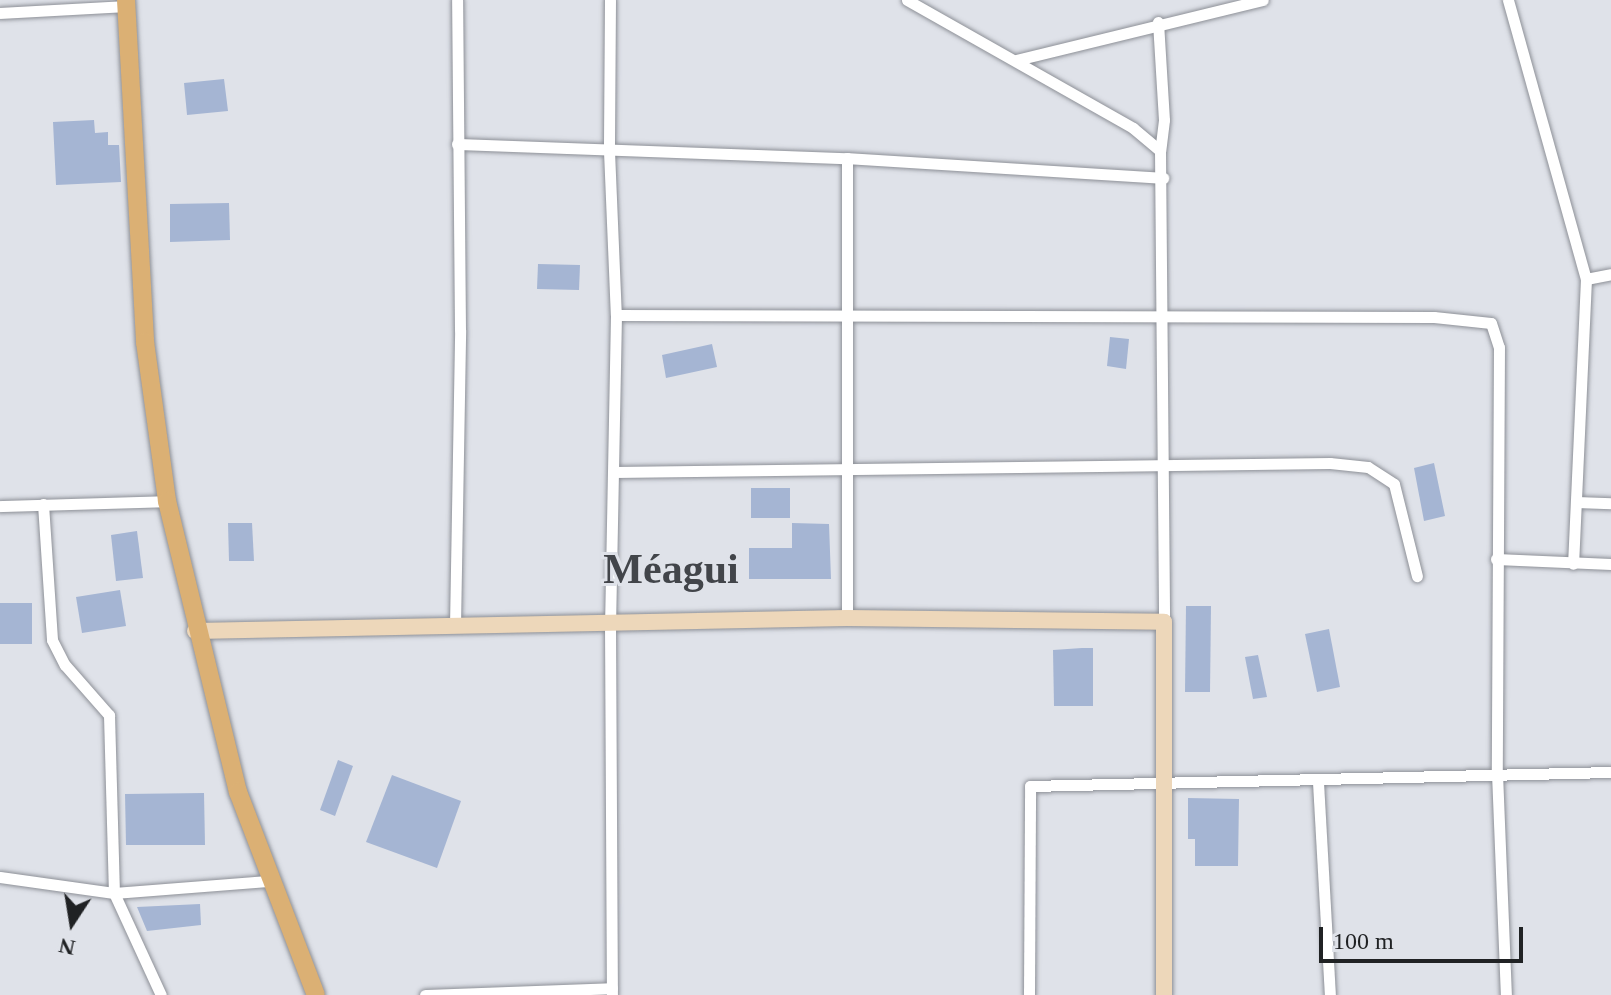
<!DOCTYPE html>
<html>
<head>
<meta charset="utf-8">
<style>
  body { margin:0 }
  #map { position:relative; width:1611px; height:995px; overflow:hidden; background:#dfe2e9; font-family:Georgia,serif }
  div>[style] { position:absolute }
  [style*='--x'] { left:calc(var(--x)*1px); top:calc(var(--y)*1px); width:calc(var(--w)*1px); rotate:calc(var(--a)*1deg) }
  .building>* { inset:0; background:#a5b5d3 }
  .roads { filter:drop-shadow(0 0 2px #8d9097) drop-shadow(0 0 2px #8d9097) }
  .street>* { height:11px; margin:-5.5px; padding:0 5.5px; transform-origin:5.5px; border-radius:5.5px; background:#fff }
  .secondary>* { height:16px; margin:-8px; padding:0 8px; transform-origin:8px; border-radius:8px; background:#edd7ba }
  .primary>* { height:18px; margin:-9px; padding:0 9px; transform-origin:9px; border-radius:9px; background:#dbb074 }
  span { translate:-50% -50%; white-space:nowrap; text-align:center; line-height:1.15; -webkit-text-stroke:6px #dfe2e9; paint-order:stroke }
  .town-label { font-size:42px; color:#42454a; font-weight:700 }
  .north { position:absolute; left:32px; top:883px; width:80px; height:80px; -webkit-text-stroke:6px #dfe2e9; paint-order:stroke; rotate:192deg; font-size:22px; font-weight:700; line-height:32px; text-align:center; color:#202224 }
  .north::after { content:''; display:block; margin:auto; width:28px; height:36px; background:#202224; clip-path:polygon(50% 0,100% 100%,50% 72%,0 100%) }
  .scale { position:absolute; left:1319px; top:927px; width:204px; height:36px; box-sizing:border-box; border:4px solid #202224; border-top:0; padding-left:10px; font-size:24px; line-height:28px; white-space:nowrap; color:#202224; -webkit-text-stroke:6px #dfe2e9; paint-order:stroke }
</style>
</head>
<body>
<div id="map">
  <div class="building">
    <div style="clip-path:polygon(224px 79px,228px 111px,187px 115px,184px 83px)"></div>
    <div style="clip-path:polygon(94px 120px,95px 133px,108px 132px,108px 145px,119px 145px,121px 182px,56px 185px,53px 122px)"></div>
    <div style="clip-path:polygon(229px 203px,230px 240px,170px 242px,170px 204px)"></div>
    <div style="clip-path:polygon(538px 264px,580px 265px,579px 290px,537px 289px)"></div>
    <div style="clip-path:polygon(1110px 337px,1129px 339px,1126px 369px,1107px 366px)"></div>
    <div style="clip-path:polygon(712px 344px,717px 367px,666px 378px,662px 355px)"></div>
    <div style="clip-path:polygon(1434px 463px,1445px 516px,1424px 521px,1414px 468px)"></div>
    <div style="clip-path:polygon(751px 488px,790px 488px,790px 518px,751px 518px)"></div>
    <div style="clip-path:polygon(228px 523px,252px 523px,254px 561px,229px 561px)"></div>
    <div style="clip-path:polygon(792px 523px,829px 524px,831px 579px,749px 579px,749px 548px,792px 548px)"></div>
    <div style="clip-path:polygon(137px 531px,143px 578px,116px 581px,111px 535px)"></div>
    <div style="clip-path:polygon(120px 590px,126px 626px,82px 633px,76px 597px)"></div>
    <div style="clip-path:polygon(0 603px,32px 603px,32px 644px,0 644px)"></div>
    <div style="clip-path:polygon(1186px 606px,1211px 606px,1210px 692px,1185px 692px)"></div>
    <div style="clip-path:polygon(1329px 629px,1340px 687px,1317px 692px,1305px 634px)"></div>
    <div style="clip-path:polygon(1082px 648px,1093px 648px,1093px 706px,1054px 706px,1053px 650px)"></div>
    <div style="clip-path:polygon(1258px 655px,1267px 697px,1253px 699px,1245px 657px)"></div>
    <div style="clip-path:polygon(338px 760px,353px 766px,335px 816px,320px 810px)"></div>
    <div style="clip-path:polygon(392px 775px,461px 801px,437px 868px,366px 842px)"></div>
    <div style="clip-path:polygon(204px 793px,205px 845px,126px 845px,125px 794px)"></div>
    <div style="clip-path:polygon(1188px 798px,1239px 799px,1238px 866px,1195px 866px,1195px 839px,1188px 839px)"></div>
    <div style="clip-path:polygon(200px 904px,201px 925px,147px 931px,137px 907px)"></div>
  </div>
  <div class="roads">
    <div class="street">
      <div style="--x:610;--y:0;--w:151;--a:90.4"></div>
      <div style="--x:609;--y:151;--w:164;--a:87.6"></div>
      <div style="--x:616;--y:315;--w:309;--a:91.1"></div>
      <div style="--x:610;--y:624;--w:371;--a:89.7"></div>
      <div style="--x:907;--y:0;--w:260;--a:29.5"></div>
      <div style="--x:1133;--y:128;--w:35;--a:40"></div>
      <div style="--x:1160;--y:151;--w:471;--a:89.5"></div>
      <div style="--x:1508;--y:0;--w:290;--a:74.4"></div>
      <div style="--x:1586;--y:279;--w:285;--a:92.6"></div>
      <div style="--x:0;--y:13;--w:126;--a:-3.2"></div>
      <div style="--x:1158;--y:22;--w:98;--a:86.5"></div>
      <div style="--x:1164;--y:120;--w:31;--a:97"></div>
      <div style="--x:1016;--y:60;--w:254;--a:-13.7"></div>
      <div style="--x:457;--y:144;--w:390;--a:2.1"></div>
      <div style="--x:847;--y:158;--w:317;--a:3.6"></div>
      <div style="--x:847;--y:158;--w:460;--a:90"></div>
      <div style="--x:1586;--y:279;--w:25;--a:-11"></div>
      <div style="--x:616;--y:315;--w:818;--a:0.14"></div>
      <div style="--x:1434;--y:317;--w:57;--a:6"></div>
      <div style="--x:1491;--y:323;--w:25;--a:72"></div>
      <div style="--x:1499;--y:347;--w:426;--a:90.3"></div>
      <div style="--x:1497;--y:773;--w:222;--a:87.7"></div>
      <div style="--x:614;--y:472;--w:716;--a:-0.72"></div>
      <div style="--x:1330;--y:463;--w:38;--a:6"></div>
      <div style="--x:1368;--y:467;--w:31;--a:33"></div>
      <div style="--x:1394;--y:484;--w:95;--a:76"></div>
      <div style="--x:1576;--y:502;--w:35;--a:2"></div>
      <div style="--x:43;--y:504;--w:136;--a:86.2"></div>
      <div style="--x:52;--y:640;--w:28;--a:63"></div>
      <div style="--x:65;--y:665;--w:67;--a:48.7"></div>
      <div style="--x:109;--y:715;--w:178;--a:88.4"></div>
      <div style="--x:114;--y:893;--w:154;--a:-4.5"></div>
      <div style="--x:0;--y:506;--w:167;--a:-1.7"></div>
      <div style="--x:1496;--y:559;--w:115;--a:2.5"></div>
      <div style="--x:455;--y:626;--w:296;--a:-89"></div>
      <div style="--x:460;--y:330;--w:330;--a:-90.5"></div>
      <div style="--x:1318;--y:782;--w:213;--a:86.8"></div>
      <div style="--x:0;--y:877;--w:115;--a:8"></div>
      <div style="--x:114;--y:893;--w:112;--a:65.3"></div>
      <div style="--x:425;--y:995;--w:187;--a:-2.1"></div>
      <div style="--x:1029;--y:995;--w:209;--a:-89.7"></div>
      <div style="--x:1030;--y:786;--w:581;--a:-1.38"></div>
    </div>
    <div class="secondary">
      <div style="--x:195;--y:631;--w:652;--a:-1.14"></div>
      <div style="--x:847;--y:618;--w:317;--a:0.7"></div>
      <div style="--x:1164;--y:622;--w:373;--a:90"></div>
    </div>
    <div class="primary">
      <div style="--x:126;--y:0;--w:343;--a:86.8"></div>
      <div style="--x:145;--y:342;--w:161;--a:82.1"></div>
      <div style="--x:167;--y:501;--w:300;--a:76.3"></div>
      <div style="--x:238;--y:792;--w:217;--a:69"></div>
    </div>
  </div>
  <div class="town-label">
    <span style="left:671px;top:569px">Méagui</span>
  </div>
  <div class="north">N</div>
  <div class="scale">100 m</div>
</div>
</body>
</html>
